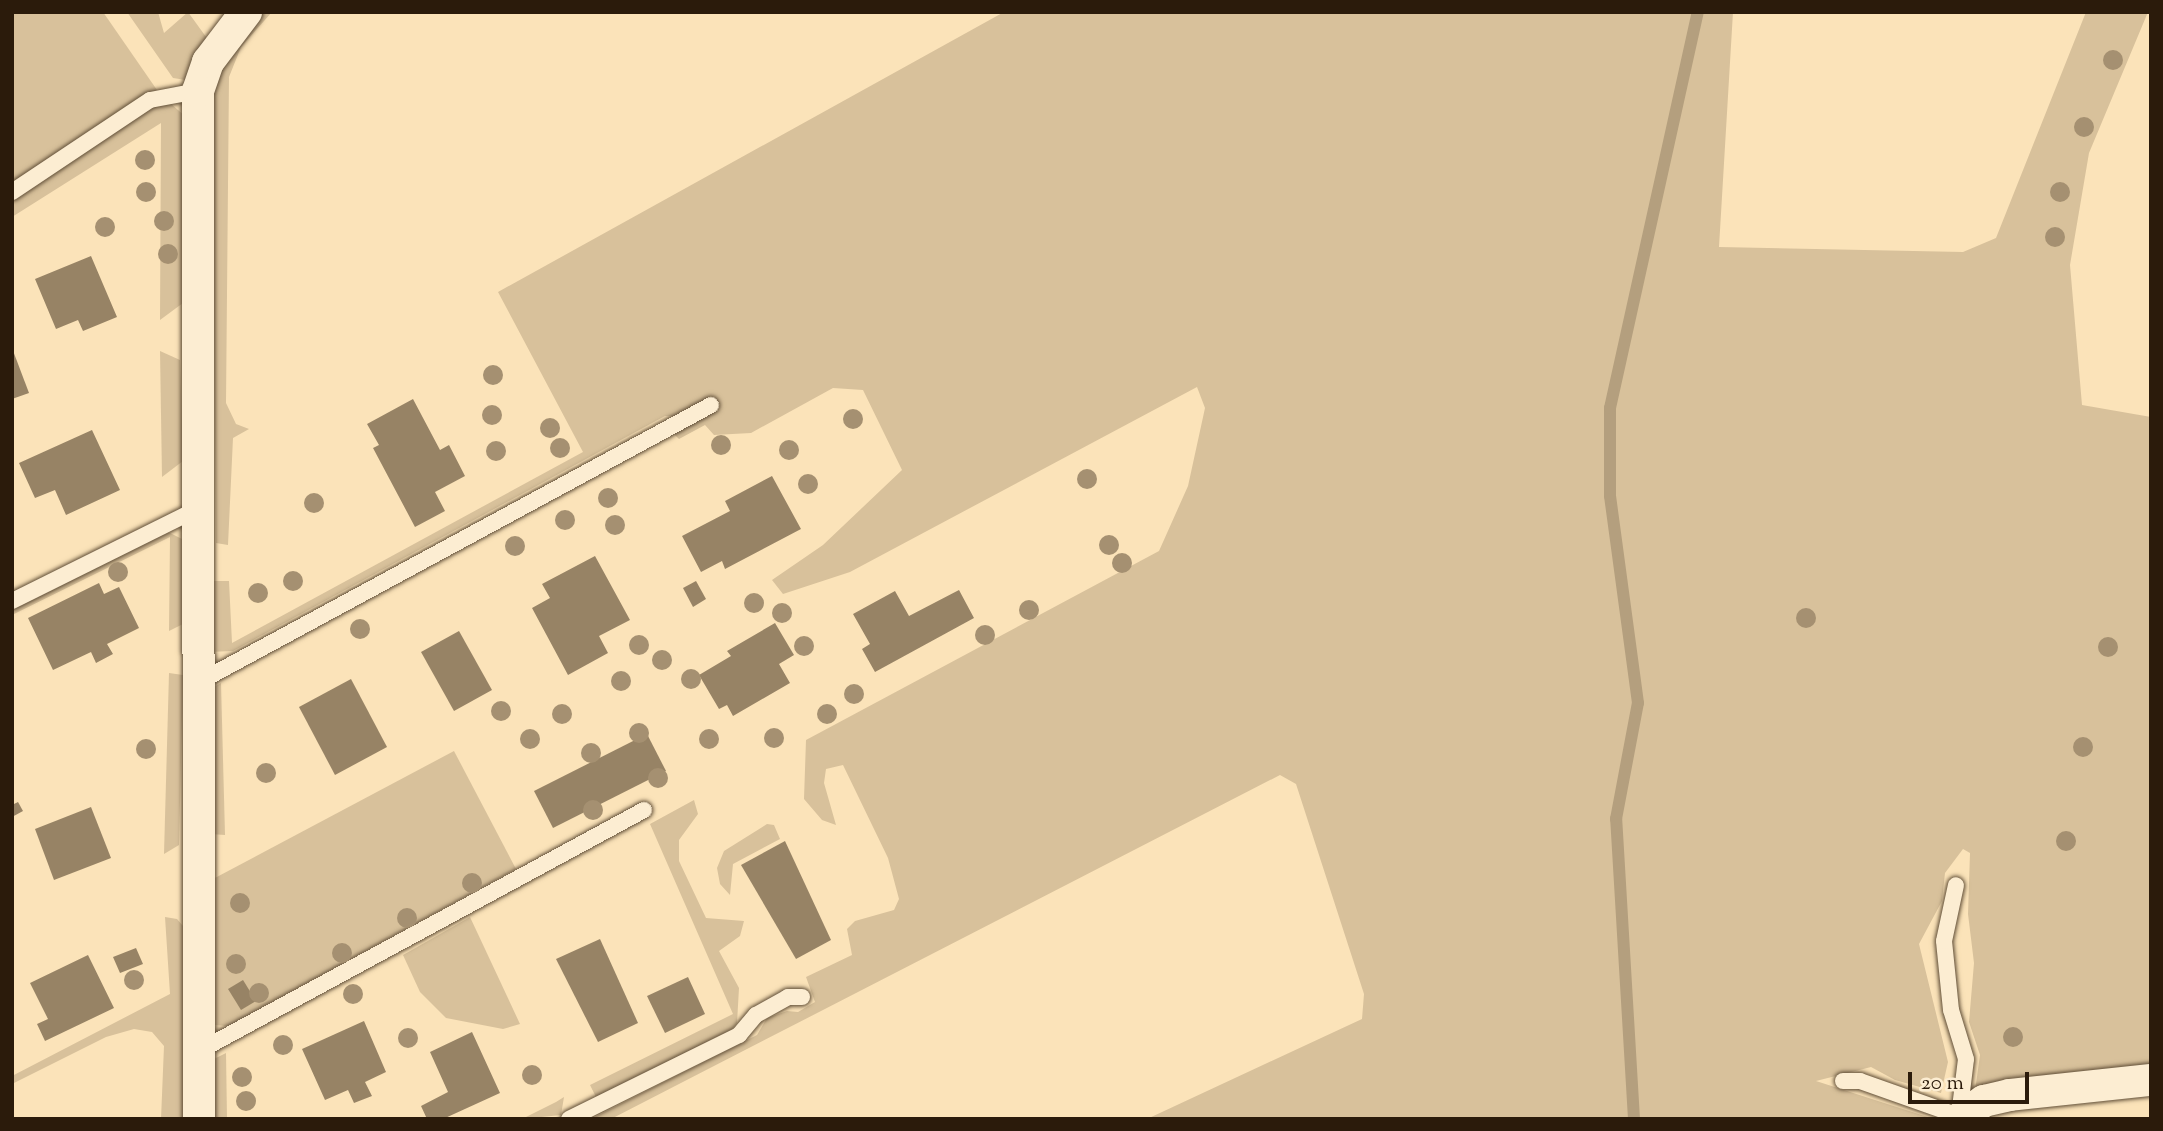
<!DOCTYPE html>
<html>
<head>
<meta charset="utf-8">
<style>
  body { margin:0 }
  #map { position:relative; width:2163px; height:1131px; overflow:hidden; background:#fbe3b9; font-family:"Sorts Mill Goudy",serif }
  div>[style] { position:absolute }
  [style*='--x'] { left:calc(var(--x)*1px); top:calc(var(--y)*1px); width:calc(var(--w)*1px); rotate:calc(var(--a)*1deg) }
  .green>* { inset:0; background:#d8c19b }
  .stream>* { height:12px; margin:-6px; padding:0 6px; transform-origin:6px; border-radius:6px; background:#b49f7e }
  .building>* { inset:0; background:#978365 }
  .roads { filter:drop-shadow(0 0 2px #5f4d36) drop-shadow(0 0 2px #5f4d36) }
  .service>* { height:16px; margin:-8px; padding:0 8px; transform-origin:8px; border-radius:8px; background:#fcedd2 }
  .minor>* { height:32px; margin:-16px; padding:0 16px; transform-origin:16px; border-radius:16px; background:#fcedd2 }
  .trees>* { width:20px; height:20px; margin:-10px; border-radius:50%; background:#a59071 }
  span { translate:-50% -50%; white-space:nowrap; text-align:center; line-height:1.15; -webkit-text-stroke:5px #fcedd2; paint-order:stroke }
  .frame { position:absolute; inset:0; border:14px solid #2b1b0b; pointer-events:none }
  .scale { position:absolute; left:1908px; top:1072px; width:121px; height:32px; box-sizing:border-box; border:4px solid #2b1b0b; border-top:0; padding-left:9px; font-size:21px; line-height:24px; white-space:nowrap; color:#2b1b0b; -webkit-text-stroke:5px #fcedd2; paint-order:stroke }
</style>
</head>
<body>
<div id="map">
  <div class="green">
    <div style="clip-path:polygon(12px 12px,103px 12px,157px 90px,12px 185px)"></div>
    <div style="clip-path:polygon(127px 12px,158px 12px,164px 33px,188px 12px,209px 41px,186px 80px,173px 78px)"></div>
    <div style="clip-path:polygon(260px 12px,272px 12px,241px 47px,229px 77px,226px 403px,236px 424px,249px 429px,233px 438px,228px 545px,216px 543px,212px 88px,223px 56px)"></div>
    <div style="clip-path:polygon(1004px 12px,1733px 12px,1719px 247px,1963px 252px,1996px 238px,2086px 12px,2148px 12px,2089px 153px,2070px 265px,2082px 405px,2151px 417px,2151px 1068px,1975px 1091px,1980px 1055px,1969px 1022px,1974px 963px,1968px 914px,1970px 853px,1963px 849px,1945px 873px,1942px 901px,1919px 944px,1948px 1062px,1941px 1093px,1895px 1080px,1871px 1067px,1816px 1081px,1934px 1119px,1147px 1119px,1362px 1019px,1364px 994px,1296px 784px,1280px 775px,611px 1119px,591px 1119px,757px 1035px,767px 1018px,787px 1011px,798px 1012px,815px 1002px,806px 977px,852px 955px,847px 929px,855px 921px,894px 910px,899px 899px,888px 858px,843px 765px,826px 769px,824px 783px,836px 825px,822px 820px,804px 799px,806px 740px,1159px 551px,1188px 486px,1205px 408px,1197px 387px,850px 572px,783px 594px,772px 580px,823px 545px,902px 470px,863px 390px,833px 388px,751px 433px,714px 435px,705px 425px,679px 439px,674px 434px,676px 416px,665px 416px,233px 651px,208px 652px,212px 581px,229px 581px,232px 643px,583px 452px,498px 292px)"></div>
    <div style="clip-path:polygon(170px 103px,186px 117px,183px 303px,160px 320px,161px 123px,12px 217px,12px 202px,117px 129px,153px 107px)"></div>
    <div style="clip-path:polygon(160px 351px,180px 360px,183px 461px,162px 477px)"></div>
    <div style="clip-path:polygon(168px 532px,184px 540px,185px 623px,169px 631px,170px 537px,12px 615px,12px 610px)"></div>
    <div style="clip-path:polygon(169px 673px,183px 675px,179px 845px,164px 854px)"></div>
    <div style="clip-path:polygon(221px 683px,225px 835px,210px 834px,209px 690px)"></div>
    <div style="clip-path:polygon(454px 751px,516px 869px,228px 1026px,214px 1025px,213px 879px)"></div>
    <div style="clip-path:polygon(694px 800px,698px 814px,679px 840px,679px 861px,706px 918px,744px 921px,740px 936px,719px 951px,739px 988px,737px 1023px,731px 1030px,596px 1097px,590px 1085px,733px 1014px,650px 824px)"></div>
    <div style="clip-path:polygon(767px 824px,774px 825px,780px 839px,733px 864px,730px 895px,720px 884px,717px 868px,724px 851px)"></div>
    <div style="clip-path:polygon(165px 917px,177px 919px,183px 926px,184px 1119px,161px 1119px,164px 1046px,152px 1032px,134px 1029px,106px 1037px,12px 1084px,12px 1076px,170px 994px)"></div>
    <div style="clip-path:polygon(470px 917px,520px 1024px,503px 1029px,446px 1018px,420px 992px,403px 955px)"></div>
    <div style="clip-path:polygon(226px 1053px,227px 1119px,212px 1119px,210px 1061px)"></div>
    <div style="clip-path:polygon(564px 1097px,561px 1115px,522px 1119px,556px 1102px)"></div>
  </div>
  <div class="stream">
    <div style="--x:1634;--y:1119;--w:301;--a:-93.4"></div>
    <div style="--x:1616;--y:819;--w:118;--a:-79.3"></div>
    <div style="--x:1638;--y:703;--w:209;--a:-97.7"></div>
    <div style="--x:1610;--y:496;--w:88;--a:-90"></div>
    <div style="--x:1610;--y:408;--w:406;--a:-77.5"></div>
  </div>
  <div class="building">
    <div style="clip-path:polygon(91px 256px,117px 317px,83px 331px,78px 320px,56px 329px,35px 279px)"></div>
    <div style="clip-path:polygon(12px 348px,29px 393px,12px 399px)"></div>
    <div style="clip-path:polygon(413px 399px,440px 450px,449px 445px,465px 476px,435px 492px,445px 511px,415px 527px,373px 448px,379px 445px,367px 424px)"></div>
    <div style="clip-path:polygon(92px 430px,120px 490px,66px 515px,55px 490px,35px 498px,19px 463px)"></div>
    <div style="clip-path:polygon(772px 476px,801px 529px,725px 569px,722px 561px,701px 572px,682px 536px,730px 511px,725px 501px)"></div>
    <div style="clip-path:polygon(595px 556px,630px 620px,599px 636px,608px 653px,568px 675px,532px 608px,550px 598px,542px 584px)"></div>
    <div style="clip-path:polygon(696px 581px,706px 599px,693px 607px,683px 588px)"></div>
    <div style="clip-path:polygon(99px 583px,104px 594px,119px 587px,139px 628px,107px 644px,113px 654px,96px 663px,91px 652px,53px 670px,28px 618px)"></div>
    <div style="clip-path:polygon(959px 590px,974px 618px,875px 672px,862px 649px,870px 644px,853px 614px,895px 591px,909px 616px)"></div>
    <div style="clip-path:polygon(775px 623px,794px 655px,779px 664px,790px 683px,733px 716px,727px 705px,719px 709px,699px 675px,731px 656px,727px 651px)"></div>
    <div style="clip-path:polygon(459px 631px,492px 690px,454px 711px,421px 652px)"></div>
    <div style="clip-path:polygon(351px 679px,387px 747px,335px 775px,299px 707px)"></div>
    <div style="clip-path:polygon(647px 734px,666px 771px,553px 828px,534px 791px)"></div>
    <div style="clip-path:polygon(18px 802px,23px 811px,12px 817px,12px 805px)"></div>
    <div style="clip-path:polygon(91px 807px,111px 858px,54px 880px,35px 829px)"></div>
    <div style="clip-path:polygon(785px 841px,831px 940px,796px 959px,741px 865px)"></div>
    <div style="clip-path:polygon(600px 939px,638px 1023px,598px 1042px,556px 959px)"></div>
    <div style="clip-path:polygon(136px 948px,143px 964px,120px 973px,113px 957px)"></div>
    <div style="clip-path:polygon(88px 955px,114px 1008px,45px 1041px,37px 1024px,48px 1019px,30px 983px)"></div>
    <div style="clip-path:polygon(688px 977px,705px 1014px,665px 1033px,647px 996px)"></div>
    <div style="clip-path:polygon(243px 980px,256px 1001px,241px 1010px,228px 989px)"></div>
    <div style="clip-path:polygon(364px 1021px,386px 1072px,365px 1082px,372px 1096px,354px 1103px,348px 1090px,325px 1100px,302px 1049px)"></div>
    <div style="clip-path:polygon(472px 1032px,500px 1093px,443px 1119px,427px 1119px,421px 1106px,448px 1092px,430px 1052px)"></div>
  </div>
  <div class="roads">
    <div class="service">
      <div style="--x:12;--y:192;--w:166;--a:-33.7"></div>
      <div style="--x:150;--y:100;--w:49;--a:-10.6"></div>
      <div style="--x:12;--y:601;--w:211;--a:-26.4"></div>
      <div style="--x:199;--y:682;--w:582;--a:-28.41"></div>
      <div style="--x:199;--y:1051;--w:506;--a:-28.44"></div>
      <div style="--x:1843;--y:1081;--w:17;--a:0"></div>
      <div style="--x:1860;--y:1081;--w:105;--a:19.5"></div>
      <div style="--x:1959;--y:1116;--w:57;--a:-83"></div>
      <div style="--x:1966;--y:1059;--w:51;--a:-107"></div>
      <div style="--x:1951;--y:1010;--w:69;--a:-95.8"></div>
      <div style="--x:1944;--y:941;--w:57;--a:-77.9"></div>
      <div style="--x:569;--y:1119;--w:190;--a:-26.3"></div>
      <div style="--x:739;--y:1035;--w:26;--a:-50"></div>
      <div style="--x:756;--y:1015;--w:37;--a:-29"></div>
      <div style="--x:788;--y:997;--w:14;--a:0"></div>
    </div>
    <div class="minor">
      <div style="--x:199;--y:1119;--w:1028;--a:-90.06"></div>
      <div style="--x:198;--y:91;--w:31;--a:-71"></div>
      <div style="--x:208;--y:62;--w:63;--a:-52.8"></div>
      <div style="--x:1959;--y:1119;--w:31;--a:-36"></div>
      <div style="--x:1984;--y:1101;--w:27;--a:-13"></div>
      <div style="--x:2010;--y:1095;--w:142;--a:-6.1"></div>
    </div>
  </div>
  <div class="trees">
    <div style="left:2113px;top:60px"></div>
    <div style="left:2084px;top:127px"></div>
    <div style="left:145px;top:160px"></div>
    <div style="left:146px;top:192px"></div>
    <div style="left:2060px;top:192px"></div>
    <div style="left:164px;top:221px"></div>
    <div style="left:105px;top:227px"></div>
    <div style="left:2055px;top:237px"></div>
    <div style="left:168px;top:254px"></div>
    <div style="left:493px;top:375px"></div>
    <div style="left:492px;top:415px"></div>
    <div style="left:853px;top:419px"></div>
    <div style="left:550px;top:428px"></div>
    <div style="left:721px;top:445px"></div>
    <div style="left:560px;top:448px"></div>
    <div style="left:789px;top:450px"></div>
    <div style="left:496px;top:451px"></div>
    <div style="left:1087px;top:479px"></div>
    <div style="left:808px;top:484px"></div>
    <div style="left:608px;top:498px"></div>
    <div style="left:314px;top:503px"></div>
    <div style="left:565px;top:520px"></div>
    <div style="left:615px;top:525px"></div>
    <div style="left:1109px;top:545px"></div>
    <div style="left:515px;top:546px"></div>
    <div style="left:1122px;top:563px"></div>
    <div style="left:118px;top:572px"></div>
    <div style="left:293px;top:581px"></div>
    <div style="left:258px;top:593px"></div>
    <div style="left:754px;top:603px"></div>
    <div style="left:1029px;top:610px"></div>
    <div style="left:782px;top:613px"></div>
    <div style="left:1806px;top:618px"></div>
    <div style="left:360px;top:629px"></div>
    <div style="left:985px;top:635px"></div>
    <div style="left:639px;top:645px"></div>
    <div style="left:804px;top:646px"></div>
    <div style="left:2108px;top:647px"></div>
    <div style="left:662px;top:660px"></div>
    <div style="left:691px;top:679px"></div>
    <div style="left:621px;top:681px"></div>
    <div style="left:854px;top:694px"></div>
    <div style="left:501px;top:711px"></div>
    <div style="left:562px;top:714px"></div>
    <div style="left:827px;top:714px"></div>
    <div style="left:639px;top:733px"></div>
    <div style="left:774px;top:738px"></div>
    <div style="left:530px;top:739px"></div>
    <div style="left:709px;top:739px"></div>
    <div style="left:2083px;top:747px"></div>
    <div style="left:146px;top:749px"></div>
    <div style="left:591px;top:753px"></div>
    <div style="left:266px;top:773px"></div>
    <div style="left:658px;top:778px"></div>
    <div style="left:593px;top:810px"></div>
    <div style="left:2066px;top:841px"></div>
    <div style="left:472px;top:883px"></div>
    <div style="left:240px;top:903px"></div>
    <div style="left:407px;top:918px"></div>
    <div style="left:342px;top:953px"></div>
    <div style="left:236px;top:964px"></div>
    <div style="left:134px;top:980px"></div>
    <div style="left:259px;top:993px"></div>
    <div style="left:353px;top:994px"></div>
    <div style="left:2013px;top:1037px"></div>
    <div style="left:408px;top:1038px"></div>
    <div style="left:283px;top:1045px"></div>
    <div style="left:532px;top:1075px"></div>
    <div style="left:242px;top:1077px"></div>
    <div style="left:246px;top:1101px"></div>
  </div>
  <div class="frame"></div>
  <div class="scale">20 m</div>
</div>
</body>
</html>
